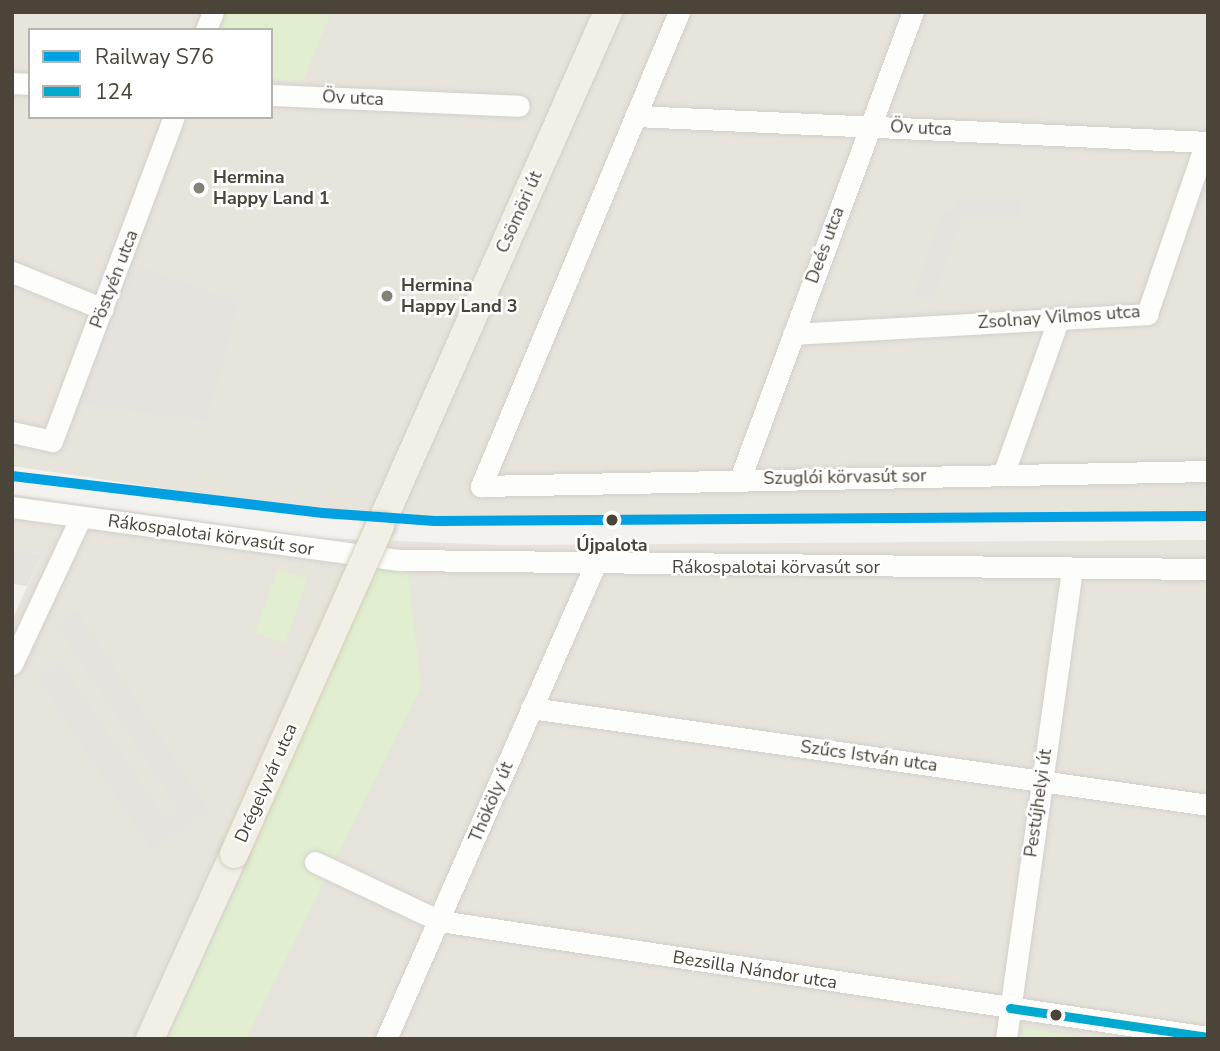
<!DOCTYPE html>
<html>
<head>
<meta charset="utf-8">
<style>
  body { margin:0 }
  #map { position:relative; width:1220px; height:1051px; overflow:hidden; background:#f4f2ee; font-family:"Nunito Sans",sans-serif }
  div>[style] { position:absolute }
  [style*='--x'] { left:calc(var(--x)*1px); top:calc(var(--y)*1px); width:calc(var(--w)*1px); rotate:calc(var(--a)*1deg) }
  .residential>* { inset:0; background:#e7e4dc }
  .green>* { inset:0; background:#e1eecf }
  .parking>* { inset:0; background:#e6e3df }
  .roads { filter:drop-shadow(0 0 2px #d2d0cb) drop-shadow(0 0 2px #d2d0cb) }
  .minor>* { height:21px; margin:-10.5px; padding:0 10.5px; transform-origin:10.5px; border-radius:10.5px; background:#fdfdfc }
  .major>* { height:28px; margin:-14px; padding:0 14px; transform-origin:14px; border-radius:14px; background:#f2efe6 }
  .bridges { filter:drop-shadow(0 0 2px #d6cebb) drop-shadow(0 0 2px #d6cebb) }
  .major-bridge>* { height:28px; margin:-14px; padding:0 14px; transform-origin:14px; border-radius:14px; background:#f2efe6 }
  .bus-1>* { height:9px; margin:-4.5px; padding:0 4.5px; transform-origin:4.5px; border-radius:4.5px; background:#00a9ce }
  .rail-1>* { height:10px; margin:-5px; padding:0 5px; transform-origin:5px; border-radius:5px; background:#00a0e3 }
  .dots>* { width:19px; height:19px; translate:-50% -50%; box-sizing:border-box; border:4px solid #fff; border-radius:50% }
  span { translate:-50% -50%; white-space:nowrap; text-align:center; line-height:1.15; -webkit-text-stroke:5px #fff; paint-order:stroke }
  .street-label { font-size:18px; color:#4b4439 }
  .poi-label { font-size:18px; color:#4b4439; font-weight:700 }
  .left { translate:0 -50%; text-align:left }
  .stop-label { font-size:18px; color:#4b4439; font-weight:700 }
  .frame { position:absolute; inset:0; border:14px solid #4b4439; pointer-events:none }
  .legend { position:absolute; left:28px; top:28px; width:245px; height:91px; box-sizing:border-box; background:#fff; border:2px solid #b7b4b0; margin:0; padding:9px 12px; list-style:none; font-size:21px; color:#4b4439 }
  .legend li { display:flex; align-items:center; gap:14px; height:35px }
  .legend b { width:35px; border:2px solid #b7b4b0 }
</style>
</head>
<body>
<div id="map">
  <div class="residential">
    <div style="clip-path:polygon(evenodd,12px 12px,1208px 12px,1208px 521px,602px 516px,442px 521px,322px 512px,12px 466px,12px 12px,30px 30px,271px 30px,271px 117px,30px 117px,30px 30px)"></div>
    <div style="clip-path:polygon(12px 494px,318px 538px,500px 545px,1208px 540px,1208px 1039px,12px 1039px,12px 620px,42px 554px,12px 549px)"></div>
  </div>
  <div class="green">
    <div style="clip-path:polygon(223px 12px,331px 12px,303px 81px,271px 79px,271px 30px,216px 30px)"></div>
    <div style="clip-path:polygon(367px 566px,407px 566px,421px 687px,246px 1039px,167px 1039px,247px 864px)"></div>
    <div style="clip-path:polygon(278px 569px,307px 579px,285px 643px,255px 633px)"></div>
    <div style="clip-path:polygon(1023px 1028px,1093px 1039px,1022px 1039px)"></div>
  </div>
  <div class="parking">
    <div style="clip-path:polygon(1022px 198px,1020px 216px,963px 216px,933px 299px,914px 295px,943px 209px,955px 213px,954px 199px)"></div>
    <div style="clip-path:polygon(129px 262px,239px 302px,207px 421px,75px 403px)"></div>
    <div style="clip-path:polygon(12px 549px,42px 554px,27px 586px,12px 584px)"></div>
    <div style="clip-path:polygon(77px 610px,209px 811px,150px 849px,38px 679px,62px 663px,165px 819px,179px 811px,56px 624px)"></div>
  </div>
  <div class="roads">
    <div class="minor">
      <div style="--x:679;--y:12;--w:514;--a:112.67"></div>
      <div style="--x:481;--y:486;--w:727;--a:-1.18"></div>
      <div style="--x:206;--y:30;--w:19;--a:-69"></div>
      <div style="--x:12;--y:83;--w:18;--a:3"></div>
      <div style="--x:271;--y:95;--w:248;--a:2.5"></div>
      <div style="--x:635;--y:116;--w:574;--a:2.6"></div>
      <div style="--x:12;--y:272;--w:98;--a:22.1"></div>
      <div style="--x:793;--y:334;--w:355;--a:-3.2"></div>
      <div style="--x:1147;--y:314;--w:182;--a:-71.1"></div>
      <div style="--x:12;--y:432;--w:41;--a:12.7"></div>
      <div style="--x:52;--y:441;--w:346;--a:-69.4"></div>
      <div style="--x:1003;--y:475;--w:167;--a:-70.4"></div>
      <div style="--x:740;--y:479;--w:498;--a:-69.7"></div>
      <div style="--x:12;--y:507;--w:391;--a:7.8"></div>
      <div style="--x:399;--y:560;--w:809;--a:0.64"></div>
      <div style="--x:12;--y:664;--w:162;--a:-64.9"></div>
      <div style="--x:531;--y:708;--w:684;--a:8.15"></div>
      <div style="--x:315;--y:862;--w:138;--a:25.3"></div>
      <div style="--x:440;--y:921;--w:777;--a:8.59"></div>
      <div style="--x:386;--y:1039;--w:518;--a:-66.21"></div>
      <div style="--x:1006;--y:1039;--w:475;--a:-82"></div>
    </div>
    <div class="major">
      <div style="--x:380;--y:526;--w:562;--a:-66.08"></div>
      <div style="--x:150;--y:1039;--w:203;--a:-65.6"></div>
    </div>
  </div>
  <div class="bridges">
    <div class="major-bridge">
      <div style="--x:234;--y:854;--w:359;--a:-66"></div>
    </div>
  </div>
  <div class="bus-1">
    <div style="--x:1010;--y:1008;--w:200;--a:8.3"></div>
  </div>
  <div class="rail-1">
    <div style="--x:12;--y:476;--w:313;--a:6.8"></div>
    <div style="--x:323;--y:513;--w:112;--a:4.1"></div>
    <div style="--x:435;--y:521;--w:773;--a:-0.37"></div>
  </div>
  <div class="dots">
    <div style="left:199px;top:188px;background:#868178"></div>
    <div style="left:387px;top:296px;background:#868178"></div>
    <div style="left:612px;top:520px;background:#4b4439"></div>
    <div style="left:1056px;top:1015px;background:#4b4439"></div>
  </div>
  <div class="street-label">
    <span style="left:353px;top:98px;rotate:3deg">Öv utca</span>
    <span style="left:921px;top:128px;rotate:3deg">Öv utca</span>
    <span style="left:519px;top:212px;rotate:-66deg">Csömöri út</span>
    <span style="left:825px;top:245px;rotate:-70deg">Deés utca</span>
    <span style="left:114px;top:279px;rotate:-69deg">Pöstyén utca</span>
    <span style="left:1059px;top:317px;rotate:-4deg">Zsolnay Vilmos utca</span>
    <span style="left:845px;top:477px;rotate:-1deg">Szuglói körvasút sor</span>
    <span style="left:211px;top:535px;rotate:8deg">Rákospalotai körvasút sor</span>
    <span style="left:776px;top:567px">Rákospalotai körvasút sor</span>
    <span style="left:869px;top:756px;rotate:8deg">Szűcs István utca</span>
    <span style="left:266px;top:783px;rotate:-66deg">Drégelyvár utca</span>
    <span style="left:491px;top:802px;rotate:-67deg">Thököly út</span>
    <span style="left:1038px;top:803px;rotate:-82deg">Pestújhelyi út</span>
    <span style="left:755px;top:970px;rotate:9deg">Bezsilla Nándor utca</span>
  </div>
  <div class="poi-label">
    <span class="left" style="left:213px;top:188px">Hermina<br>Happy Land 1</span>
    <span class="left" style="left:401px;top:296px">Hermina<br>Happy Land 3</span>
  </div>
  <div class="stop-label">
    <span style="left:612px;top:545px">Újpalota</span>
  </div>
  <div class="frame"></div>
  <ul class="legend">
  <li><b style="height:9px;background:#00a0e3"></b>Railway S76</li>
  <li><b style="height:9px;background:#00a9ce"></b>124</li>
  </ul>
</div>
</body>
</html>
